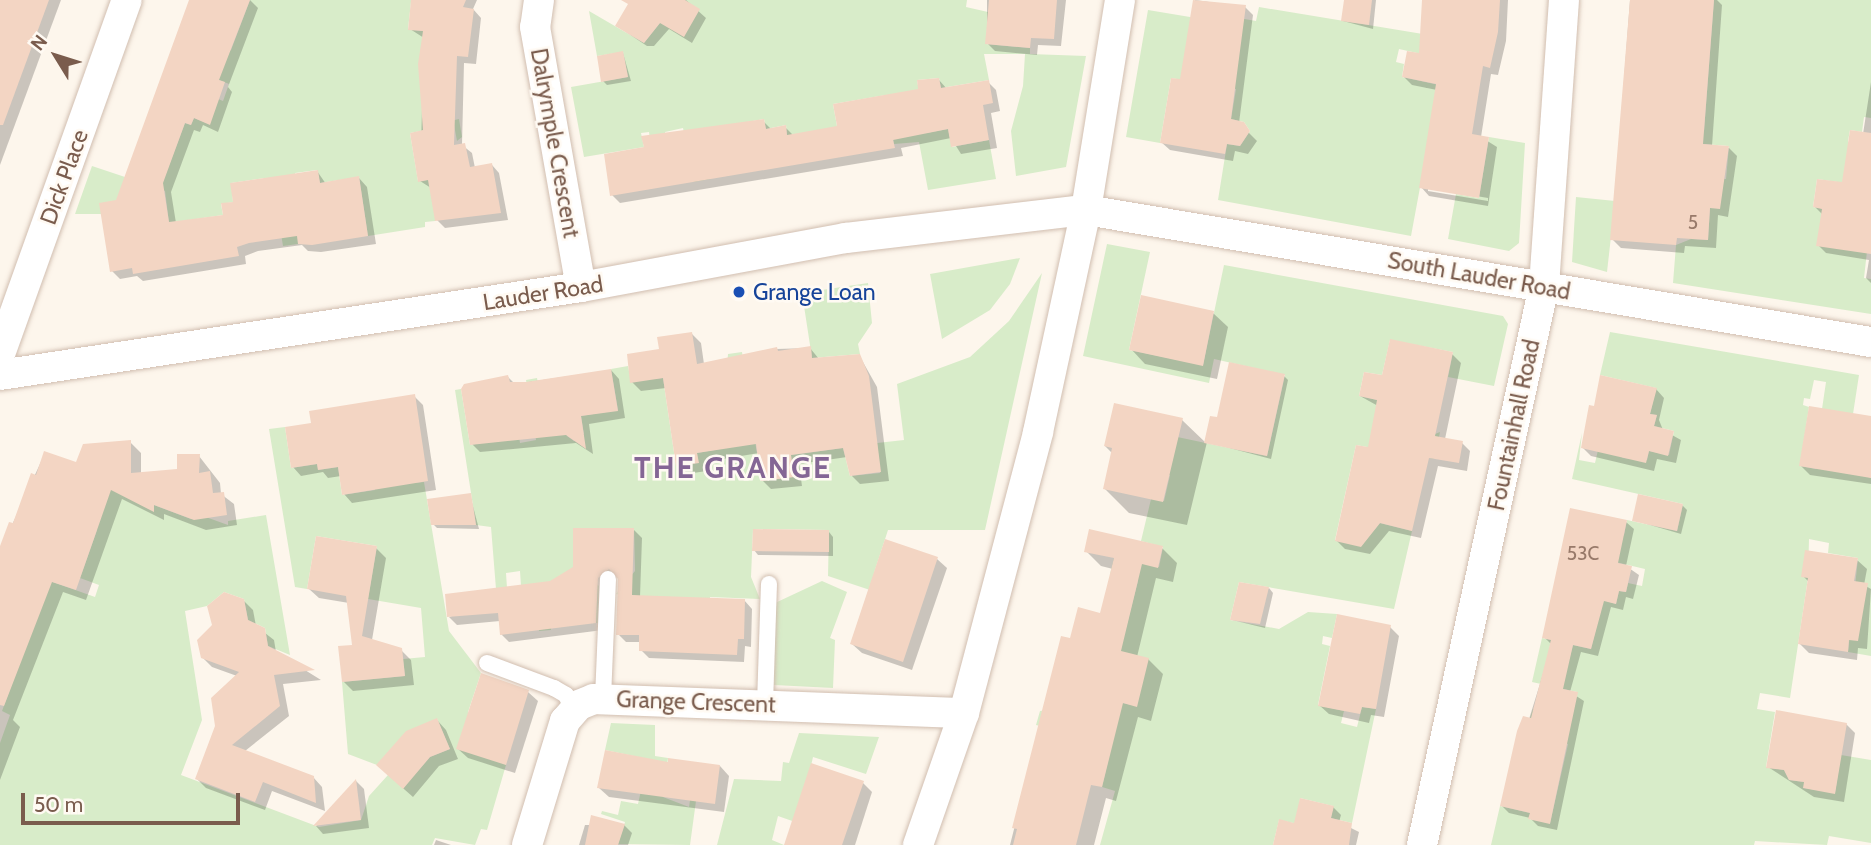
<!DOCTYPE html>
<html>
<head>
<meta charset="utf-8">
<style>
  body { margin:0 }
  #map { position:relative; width:1871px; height:845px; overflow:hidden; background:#fdf6ec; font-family:Cabin,sans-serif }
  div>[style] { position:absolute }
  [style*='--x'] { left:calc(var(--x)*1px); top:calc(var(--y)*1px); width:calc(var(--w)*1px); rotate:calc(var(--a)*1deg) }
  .green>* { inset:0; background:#d8ecc9 }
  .shadow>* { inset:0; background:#0003 }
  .building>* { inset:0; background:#f3d5c3 }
  .roads { filter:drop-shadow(0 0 2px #d1beb0) drop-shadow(0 0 2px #d1beb0) }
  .lane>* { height:16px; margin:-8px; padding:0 8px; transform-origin:8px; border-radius:8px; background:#fff }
  .street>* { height:30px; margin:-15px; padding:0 15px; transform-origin:15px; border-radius:15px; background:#fff }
  .dots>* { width:19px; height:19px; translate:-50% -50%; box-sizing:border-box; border:4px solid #fffaf3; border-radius:50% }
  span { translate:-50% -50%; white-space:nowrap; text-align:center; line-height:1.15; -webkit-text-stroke:5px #fffaf3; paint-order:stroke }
  .number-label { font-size:19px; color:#987a6a }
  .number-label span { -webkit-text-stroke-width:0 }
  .street-label { font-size:23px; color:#7a5c4d }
  .transit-label { font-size:23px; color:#164399 }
  .left { translate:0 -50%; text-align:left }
  .district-label { font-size:30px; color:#846695; font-weight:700; letter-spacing:2px }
  .north { position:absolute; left:21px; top:21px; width:70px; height:70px; -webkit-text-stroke:5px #fffaf3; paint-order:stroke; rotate:308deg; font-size:19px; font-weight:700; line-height:28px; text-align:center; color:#7a5c4d }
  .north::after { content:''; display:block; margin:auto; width:24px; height:32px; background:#7a5c4d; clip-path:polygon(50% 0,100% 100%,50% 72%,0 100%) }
  .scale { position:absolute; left:21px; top:793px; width:219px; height:32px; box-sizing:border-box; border:4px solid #7a5c4d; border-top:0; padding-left:9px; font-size:21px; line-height:24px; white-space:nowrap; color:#7a5c4d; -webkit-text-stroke:5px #fffaf3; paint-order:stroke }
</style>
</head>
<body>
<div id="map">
  <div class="green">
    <div style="clip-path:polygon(250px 0,416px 0,411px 2px,408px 29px,429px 32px,450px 121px,459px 119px,462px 137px,457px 141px,454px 125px,410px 133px,418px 181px,435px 179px,435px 221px,425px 222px,425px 227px,368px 236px,359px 177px,320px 183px,317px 170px,295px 173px,298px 244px,283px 246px,277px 210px,265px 178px,231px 183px,233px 202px,221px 204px,223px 215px,169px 223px,165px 191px,160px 189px,185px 123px,191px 125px,194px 118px,209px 124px,204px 93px,223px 101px,229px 84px,187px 67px,231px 50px)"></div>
    <div style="clip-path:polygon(674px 0,967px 0,966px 7px,988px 12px,986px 44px,1030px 48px,1030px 54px,1086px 56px,1066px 167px,1016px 176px,1011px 131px,1023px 86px,1025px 54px,984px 54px,989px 80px,941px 88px,939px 78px,917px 80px,926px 133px,948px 129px,952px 147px,989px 140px,996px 179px,928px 190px,919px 142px,894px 144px,886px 95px,833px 104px,842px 154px,787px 135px,786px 125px,766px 129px,764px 119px,702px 130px,711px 179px,693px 182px,683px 128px,665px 132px,667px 143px,650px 140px,649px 132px,641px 133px,644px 147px,584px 157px,571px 87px,628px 77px,623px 52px,597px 56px,589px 11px,644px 43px,663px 19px,696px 7px)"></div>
    <div style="clip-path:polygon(1714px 0,1871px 0,1871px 118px,1864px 117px,1862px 132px,1850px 130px,1848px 141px,1871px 187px,1817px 179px,1813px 207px,1871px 216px,1864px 278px,1871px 279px,1871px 314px,1673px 283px,1676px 245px,1691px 239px,1708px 240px,1710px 208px,1675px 175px,1726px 179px,1729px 146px,1679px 142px,1688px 130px,1704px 131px)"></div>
    <div style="clip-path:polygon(1259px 7px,1453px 39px,1449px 60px,1399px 49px,1396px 62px,1404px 64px,1402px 77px,1439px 85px,1411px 236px,1218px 200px,1227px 144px,1240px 146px,1250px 131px,1244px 122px,1231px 119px,1236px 89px,1171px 78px,1160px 143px,1126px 137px,1148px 10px,1214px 21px,1216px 14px,1256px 21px)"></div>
    <div style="clip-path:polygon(1489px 137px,1525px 143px,1519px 243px,1509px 251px,1448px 239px,1456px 194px,1479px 198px)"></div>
    <div style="clip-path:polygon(92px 166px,128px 178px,126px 193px,101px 214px,75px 214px)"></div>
    <div style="clip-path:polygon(1576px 197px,1615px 201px,1607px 272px,1572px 262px)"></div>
    <div style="clip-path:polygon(1107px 244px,1150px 252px,1129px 350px,1203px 365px,1224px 265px,1503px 316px,1508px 324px,1494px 386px,1448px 377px,1453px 352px,1390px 340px,1382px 375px,1364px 372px,1359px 396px,1377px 400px,1435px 434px,1440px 432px,1435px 459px,1356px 445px,1335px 540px,1361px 546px,1380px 523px,1412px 531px,1394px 609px,1239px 582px,1230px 620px,1279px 629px,1308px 612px,1337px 614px,1332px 638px,1323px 636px,1322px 644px,1330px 646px,1318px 705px,1344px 711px,1341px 723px,1357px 727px,1362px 707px,1376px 709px,1352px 823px,1331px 818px,1333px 806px,1300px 798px,1298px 824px,1279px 820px,1273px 845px,1100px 845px,1115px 791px,1102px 787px,1112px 744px,1036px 725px,1040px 711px,1108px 700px,1137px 706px,1120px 651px,1138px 581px,1110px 574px,1114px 558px,1159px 567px,1163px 547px,1141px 541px,1151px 499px,1164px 501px,1170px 475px,1156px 472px,1168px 435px,1267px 456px,1285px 375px,1214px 359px,1209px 383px,1083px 356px)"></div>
    <div style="clip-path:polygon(1020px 258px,1010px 284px,990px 310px,942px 339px,930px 274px)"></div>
    <div style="clip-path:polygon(1042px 273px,985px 530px,888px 530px,874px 573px,873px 591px,828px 576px,829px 530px,753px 529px,751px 577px,760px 599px,710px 597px,710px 603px,616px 594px,635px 571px,634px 528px,574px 528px,574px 562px,599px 586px,598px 623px,590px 623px,575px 570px,559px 576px,559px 581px,548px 582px,551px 630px,539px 631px,534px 586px,521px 586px,520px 571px,506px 573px,507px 588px,496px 589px,491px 527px,476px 525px,455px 390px,461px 389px,470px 445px,519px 436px,520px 443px,536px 440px,526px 380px,537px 378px,544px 422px,565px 419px,567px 436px,574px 441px,584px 434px,581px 416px,618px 410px,611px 369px,628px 366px,630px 376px,654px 373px,655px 379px,663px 378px,676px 466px,698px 463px,697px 453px,720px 449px,728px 354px,742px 352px,761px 481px,793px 477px,791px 455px,843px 448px,850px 476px,880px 473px,877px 443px,904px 440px,897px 384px,970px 357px,1009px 321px)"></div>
    <div style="clip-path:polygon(868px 283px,872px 323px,858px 344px,860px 354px,812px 358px,802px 293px)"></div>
    <div style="clip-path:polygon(1610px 332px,1859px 375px,1853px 414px,1822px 409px,1826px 382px,1814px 380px,1810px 399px,1804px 398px,1803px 405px,1809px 407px,1800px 466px,1816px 469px,1818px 461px,1871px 478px,1871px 656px,1848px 652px,1858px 558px,1828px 553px,1829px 543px,1809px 539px,1808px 578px,1790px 698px,1760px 693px,1757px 709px,1775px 712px,1766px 767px,1784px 770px,1789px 780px,1804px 782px,1804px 788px,1835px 793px,1841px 755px,1871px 760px,1871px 843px,1829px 836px,1827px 845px,1755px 841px,1754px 845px,1491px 845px,1500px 806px,1530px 813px,1529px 819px,1550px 823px,1568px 744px,1563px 742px,1567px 726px,1530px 718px,1533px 709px,1572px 718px,1577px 692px,1532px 682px,1542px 638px,1551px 640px,1549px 651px,1570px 656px,1573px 645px,1591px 649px,1603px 600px,1616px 604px,1619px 591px,1626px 592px,1628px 583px,1642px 586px,1645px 569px,1590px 556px,1624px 535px,1627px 520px,1677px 531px,1683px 504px,1572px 479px,1582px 433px,1579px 460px,1595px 463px,1601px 437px,1623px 458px,1647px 460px,1649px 451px,1669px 455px,1674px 431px,1654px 426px,1657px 415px,1650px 414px,1656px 388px,1600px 375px)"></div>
    <div style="clip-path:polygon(285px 427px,291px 468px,317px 464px,318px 470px,338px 467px,342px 495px,375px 490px,371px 462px,412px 483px,424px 482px,449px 631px,481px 673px,468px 712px,506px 765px,487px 830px,481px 829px,475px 845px,435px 838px,432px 845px,0 845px,0 743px,10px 715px,2px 711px,50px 581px,95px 597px,99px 585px,80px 578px,97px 530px,98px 470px,154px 505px,191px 519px,192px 512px,228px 525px,228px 521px,266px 515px,290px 655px,268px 646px,265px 628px,248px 620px,244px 599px,224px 592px,207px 606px,185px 611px,202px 720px,181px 775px,319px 827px,361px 820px,369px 796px,388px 775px,403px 788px,430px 757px,450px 749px,437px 719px,377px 765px,348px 754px,342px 682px,405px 676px,403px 659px,425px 657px,421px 608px,368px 599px,377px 546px,316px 536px,307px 589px,295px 587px,269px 429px)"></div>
    <div style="clip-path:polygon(822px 581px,847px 592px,830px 638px,835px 640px,833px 688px,774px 685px,775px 603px)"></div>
    <div style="clip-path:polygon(611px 723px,655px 725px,655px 756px,668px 758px,663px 797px,689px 807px,690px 800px,696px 801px,690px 845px,618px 844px,625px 822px,601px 814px,602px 811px,618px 815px,621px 801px,638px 804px,648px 759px,605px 750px)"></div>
    <div style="clip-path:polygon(799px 733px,879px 737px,866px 774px,813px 757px,798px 823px,778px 816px,772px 840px,784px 845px,717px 845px,734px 779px,781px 781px,783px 762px,789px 763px)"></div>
  </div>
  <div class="shadow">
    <div style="clip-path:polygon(0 0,61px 0,0 165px)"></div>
    <div style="clip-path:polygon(191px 0,250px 0,258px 8px,228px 87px,232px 92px,218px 132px,203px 125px,200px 132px,194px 130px,171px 192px,176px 223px,225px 217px,235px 203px,317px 171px,326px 184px,359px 178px,367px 187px,376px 244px,321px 252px,308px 251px,302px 245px,258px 251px,245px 256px,246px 264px,143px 281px,137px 276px,120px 279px,112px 271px,118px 202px)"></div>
    <div style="clip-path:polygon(413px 0,477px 0,473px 9px,481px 18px,476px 64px,464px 63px,462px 145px,472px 153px,475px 168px,492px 165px,499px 173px,508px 220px,445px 228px,437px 220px,431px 188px,420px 181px,424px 38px,410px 29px)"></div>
    <div style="clip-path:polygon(631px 0,686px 0,706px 18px,692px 43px,669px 29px,654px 46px,647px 46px,617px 26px)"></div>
    <div style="clip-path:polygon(987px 0,1066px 0,1061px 46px,1038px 45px,1037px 55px,995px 51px,987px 43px)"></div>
    <div style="clip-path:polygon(1195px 0,1245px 7px,1253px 15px,1239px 123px,1257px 141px,1248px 154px,1235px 151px,1233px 161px,1170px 150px,1161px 142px,1182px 81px)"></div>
    <div style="clip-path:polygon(1345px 0,1376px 0,1373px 29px,1343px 21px)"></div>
    <div style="clip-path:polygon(evenodd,1424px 0,1508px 0,1506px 41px,1498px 75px,1491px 74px,1481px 137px,1497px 147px,1488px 206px,1429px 196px,1421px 187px,1437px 90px,1412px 85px,1404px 77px,1420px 55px,1424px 0,1428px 188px,1488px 198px,1488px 201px,1428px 191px,1428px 188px)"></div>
    <div style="clip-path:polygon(1630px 0,1717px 0,1722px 5px,1712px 146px,1729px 148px,1737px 156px,1728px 217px,1718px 215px,1716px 248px,1685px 246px,1684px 253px,1621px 248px,1612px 239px)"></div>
    <div style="clip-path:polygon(623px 53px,631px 81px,607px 85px,603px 81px)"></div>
    <div style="clip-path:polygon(939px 80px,947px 89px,988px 82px,996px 90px,1000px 111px,991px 113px,997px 148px,961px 154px,951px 138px,901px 148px,903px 156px,620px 203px,612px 195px,646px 148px,763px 121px,772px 130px,785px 127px,794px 136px,839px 128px)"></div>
    <div style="clip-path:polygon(1871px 82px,1871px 283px,1866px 278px,1869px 260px,1826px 253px,1818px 245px,1823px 215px,1815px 207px,1844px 184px,1863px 134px)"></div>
    <div style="clip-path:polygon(1213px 313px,1228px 327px,1217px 379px,1145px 364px,1131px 349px)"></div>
    <div style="clip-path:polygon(692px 334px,701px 343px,704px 364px,776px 349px,810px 348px,819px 359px,859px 355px,877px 387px,889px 481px,860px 484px,852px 476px,847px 457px,799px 464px,802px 486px,771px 489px,763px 481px,759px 453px,705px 462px,707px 471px,686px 474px,677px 465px,666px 388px,641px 391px,632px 382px,661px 350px)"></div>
    <div style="clip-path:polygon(1452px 354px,1461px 363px,1445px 439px,1462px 443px,1470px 451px,1467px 471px,1438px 466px,1421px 538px,1389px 531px,1370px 554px,1345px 549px,1336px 540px,1369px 449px,1378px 406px,1360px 396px,1384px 377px)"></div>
    <div style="clip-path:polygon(611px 370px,619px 379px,625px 418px,589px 424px,593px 454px,576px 443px,480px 452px,472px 444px,508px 377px,515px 384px)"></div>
    <div style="clip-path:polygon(1284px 376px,1288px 380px,1271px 459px,1207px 442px,1187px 525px,1129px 513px,1105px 489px,1112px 453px,1105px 446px,1182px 420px,1206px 443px,1218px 420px)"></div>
    <div style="clip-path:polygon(1656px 389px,1664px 398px,1659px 420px,1663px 430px,1681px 440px,1676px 463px,1657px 459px,1654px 471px,1591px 456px,1583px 448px)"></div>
    <div style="clip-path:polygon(414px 396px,423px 405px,436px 490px,352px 503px,344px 494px,341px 476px,328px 478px,323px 472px,301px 476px,293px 467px,313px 424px)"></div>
    <div style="clip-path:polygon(1871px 418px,1871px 484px,1810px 475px,1801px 466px)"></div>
    <div style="clip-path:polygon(130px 442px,141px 453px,141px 474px,179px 471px,199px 456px,220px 483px,221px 494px,234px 504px,237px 525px,206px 530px,164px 514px,164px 520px,122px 499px,86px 600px,63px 592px,13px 720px,20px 727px,0 780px,0 551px,45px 453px,77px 464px)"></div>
    <div style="clip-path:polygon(470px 495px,479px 529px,437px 528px,433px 524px)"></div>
    <div style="clip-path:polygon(1682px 505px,1687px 510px,1681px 534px,1633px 520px)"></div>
    <div style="clip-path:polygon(1626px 522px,1634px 529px,1626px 566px,1639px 575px,1633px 599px,1626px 597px,1623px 610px,1611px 607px,1598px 656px,1581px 652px,1570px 692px,1584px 701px,1557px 830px,1538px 826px,1530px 818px,1509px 813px,1502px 806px,1552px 645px,1544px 637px)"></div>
    <div style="clip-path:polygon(634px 530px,642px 538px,640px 597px,744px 600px,752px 609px,751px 647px,745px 646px,744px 662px,649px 658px,641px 650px,641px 642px,626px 642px,618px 634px,618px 576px,605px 586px,603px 630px,509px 642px,501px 634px,500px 621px,457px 625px,449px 617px,550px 583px)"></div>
    <div style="clip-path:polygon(829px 532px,833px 537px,833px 556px,758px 555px,754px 550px)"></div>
    <div style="clip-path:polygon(376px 548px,386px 558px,372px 640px,401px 650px,411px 660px,414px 685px,353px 691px,343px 681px,353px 646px,349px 603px,319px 598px,309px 589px)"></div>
    <div style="clip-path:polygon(1162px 548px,1177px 563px,1173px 582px,1156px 578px,1137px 657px,1148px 659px,1163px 674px,1151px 721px,1138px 717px,1116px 801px,1106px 798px,1094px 845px,1010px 845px,1062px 638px,1071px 640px,1102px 615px,1113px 569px,1101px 566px,1086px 551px)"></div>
    <div style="clip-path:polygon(937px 559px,947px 568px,912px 670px,862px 653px,852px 644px)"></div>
    <div style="clip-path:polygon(1857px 560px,1867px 569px,1864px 585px,1871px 589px,1867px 649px,1858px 648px,1857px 660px,1809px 653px,1800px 644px,1809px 582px,1803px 576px)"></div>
    <div style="clip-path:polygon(1269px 588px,1273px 593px,1265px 628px,1232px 620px)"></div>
    <div style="clip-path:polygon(243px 600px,253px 610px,256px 626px,274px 640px,276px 652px,321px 680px,283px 684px,289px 716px,245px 751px,313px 777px,322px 787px,325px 811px,272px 791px,265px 810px,206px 788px,197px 779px,237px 676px,212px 667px,202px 657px)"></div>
    <div style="clip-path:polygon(1390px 627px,1399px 636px,1384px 717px,1371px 715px,1369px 723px,1329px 714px,1319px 705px)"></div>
    <div style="clip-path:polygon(528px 692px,538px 701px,515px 773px,468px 758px,458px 749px)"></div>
    <div style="clip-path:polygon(437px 720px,446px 730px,458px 759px,439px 766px,413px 797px,388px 775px)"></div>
    <div style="clip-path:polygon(1846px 724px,1855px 733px,1844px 802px,1814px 797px,1768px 767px)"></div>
    <div style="clip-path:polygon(720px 766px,729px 776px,724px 812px,609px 797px,599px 788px)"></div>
    <div style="clip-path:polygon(356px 781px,364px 789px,369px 828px,323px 834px,316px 826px)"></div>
    <div style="clip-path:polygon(863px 783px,872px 792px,855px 845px,785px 845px)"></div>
    <div style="clip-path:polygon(1333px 807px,1341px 815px,1339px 822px,1359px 832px,1356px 845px,1275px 845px,1295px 825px)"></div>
    <div style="clip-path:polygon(585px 825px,624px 825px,632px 833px,628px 845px,579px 845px)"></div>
    <div style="clip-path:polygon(436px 840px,451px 845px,434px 845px)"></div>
  </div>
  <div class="building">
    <div style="clip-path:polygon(0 0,49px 0,3px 125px,0 125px)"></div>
    <div style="clip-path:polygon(189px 0,250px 0,219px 80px,225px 82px,210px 125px,194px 118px,191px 125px,185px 123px,163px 183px,169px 222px,223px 215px,221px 203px,233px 202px,230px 183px,318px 170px,320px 183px,359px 176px,368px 236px,312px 245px,298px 244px,297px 236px,249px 243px,237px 247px,239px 256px,133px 274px,132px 268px,110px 272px,99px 203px,116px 200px)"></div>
    <div style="clip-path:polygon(411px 0,466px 0,463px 7px,474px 9px,468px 57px,457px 56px,454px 145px,465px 143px,470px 167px,492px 163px,501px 213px,435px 221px,428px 180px,418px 182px,410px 133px,423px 130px,418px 64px,423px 31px,408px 30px)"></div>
    <div style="clip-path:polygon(621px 0,685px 0,700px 9px,684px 37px,660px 23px,644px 43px,615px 26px,628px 4px)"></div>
    <div style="clip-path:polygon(989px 0,1057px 0,1054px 39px,1031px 38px,1030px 48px,985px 44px)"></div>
    <div style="clip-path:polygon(1193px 0,1246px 5px,1231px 119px,1244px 122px,1250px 131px,1240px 146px,1227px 144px,1225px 154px,1160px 143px,1171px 78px,1180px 79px)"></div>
    <div style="clip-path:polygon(1344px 0,1372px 0,1369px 25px,1341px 21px)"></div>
    <div style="clip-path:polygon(1422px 0,1500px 0,1498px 32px,1490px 68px,1483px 66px,1472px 134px,1489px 137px,1479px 198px,1419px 188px,1436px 84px,1402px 77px,1407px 51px,1419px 53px)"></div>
    <div style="clip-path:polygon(1630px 0,1714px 0,1703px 144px,1729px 146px,1720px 209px,1710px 208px,1708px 240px,1677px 238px,1676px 245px,1610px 240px)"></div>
    <div style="clip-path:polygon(623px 51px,628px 77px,601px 82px,597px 56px)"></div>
    <div style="clip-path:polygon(939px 78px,941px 88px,989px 80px,993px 103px,983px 105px,989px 140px,951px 147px,948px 129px,893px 140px,895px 148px,610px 196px,604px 154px,644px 147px,641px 136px,764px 119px,766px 129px,786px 125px,787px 135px,837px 126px,833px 104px,918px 89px,917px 80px)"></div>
    <div style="clip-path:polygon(1850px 130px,1871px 133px,1871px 254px,1816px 246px,1822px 209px,1813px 207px,1817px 179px,1842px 182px)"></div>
    <div style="clip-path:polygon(1141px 295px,1214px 311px,1203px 366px,1129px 350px)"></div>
    <div style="clip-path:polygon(692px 332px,697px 364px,777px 347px,778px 351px,811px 346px,812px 358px,860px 354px,869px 376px,881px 472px,850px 476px,843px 448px,791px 455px,794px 477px,761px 481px,756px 444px,697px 453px,699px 463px,676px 466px,663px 378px,630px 383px,627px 354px,659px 349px,657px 337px)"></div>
    <div style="clip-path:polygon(1390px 339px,1453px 352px,1435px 436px,1463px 441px,1459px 463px,1429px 458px,1412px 531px,1380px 523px,1361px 547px,1335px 541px,1356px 445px,1368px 447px,1377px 400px,1359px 396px,1364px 372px,1382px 375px)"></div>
    <div style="clip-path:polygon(1229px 362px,1285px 374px,1267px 456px,1204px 443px,1210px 416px,1217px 417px)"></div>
    <div style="clip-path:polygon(611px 369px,618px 411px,581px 416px,586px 449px,566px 435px,470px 445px,461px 389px,464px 384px,508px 375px,510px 382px,526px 382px)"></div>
    <div style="clip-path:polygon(1600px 375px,1657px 388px,1650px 414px,1657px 415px,1654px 426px,1674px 431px,1668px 456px,1649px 451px,1646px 463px,1581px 448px,1589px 405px,1594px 406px)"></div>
    <div style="clip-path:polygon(415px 394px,428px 481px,342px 495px,338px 467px,318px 470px,317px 464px,291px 468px,285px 427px,311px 423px,309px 411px)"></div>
    <div style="clip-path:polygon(1114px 403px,1183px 418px,1163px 502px,1103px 489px,1112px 448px,1104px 446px)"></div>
    <div style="clip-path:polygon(1809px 406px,1871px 416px,1871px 478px,1799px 466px)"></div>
    <div style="clip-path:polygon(131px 440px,131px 473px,177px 469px,177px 454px,200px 454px,199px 473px,210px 471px,213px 493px,224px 492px,227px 515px,194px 520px,154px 505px,154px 512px,111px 490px,76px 590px,52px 582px,4px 706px,0 705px,0 546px,9px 522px,13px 523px,31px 473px,36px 475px,44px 451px,76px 462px,83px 444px)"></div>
    <div style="clip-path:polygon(471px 493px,476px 525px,431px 525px,427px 499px)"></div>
    <div style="clip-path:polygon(1638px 494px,1683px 504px,1677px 531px,1632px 521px)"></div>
    <div style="clip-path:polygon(1570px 508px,1627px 520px,1618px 563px,1632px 566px,1626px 592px,1619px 591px,1616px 604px,1604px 601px,1591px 649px,1573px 645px,1563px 689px,1578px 692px,1550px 824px,1528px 819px,1530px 813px,1500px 806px,1517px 731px,1523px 716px,1531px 718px,1551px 640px,1542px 638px)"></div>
    <div style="clip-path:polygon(573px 528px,634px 528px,632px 595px,745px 599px,744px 639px,738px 639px,737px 655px,639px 651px,639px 635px,616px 635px,618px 579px,609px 569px,598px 578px,596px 623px,500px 635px,498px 613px,447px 617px,445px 594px,550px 581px,573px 567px)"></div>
    <div style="clip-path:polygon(753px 529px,829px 530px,829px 552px,752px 551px)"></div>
    <div style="clip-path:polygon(1089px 529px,1163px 546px,1158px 568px,1142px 564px,1121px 651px,1149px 658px,1137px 707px,1123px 703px,1102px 787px,1091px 785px,1076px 845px,1013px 845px,1017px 829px,1012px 828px,1061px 636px,1070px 638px,1078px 607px,1100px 613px,1114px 558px,1084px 552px)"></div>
    <div style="clip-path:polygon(316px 536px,377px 546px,362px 636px,402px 648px,405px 676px,342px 682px,338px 646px,352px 645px,346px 596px,307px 589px)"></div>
    <div style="clip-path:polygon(885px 539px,938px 557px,903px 662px,850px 644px)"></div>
    <div style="clip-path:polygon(1805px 550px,1858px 558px,1854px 581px,1868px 583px,1858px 641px,1849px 640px,1848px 652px,1798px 644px,1808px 578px,1801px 577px)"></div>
    <div style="clip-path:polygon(1239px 582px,1269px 587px,1260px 624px,1230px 620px)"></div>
    <div style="clip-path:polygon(224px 592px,244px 599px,248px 620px,265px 628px,268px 646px,315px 670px,274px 675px,280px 706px,232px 745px,314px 776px,316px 803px,263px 782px,255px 802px,195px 779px,215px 726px,211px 698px,239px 672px,201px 658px,197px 640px,212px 625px,207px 606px)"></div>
    <div style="clip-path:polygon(1337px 614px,1391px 625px,1376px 709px,1362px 707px,1360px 714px,1318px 706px)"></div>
    <div style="clip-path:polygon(481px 673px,529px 690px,506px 765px,456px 749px)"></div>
    <div style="clip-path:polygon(1776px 710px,1847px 723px,1835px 794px,1803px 788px,1804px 782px,1789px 780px,1784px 770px,1766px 768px)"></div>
    <div style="clip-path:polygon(437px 718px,450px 749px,430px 757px,403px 789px,376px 765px,406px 731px)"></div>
    <div style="clip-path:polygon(605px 750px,668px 762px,668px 758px,720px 765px,715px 804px,597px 788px)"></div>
    <div style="clip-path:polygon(811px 763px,864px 781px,842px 845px,784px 845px)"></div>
    <div style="clip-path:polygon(356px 779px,361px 820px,313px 826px)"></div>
    <div style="clip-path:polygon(1300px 798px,1334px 806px,1331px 818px,1352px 823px,1349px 845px,1273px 845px,1279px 819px,1294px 823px)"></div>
    <div style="clip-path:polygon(591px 815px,625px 824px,618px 845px,585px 845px)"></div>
  </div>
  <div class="roads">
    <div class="lane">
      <div style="--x:487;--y:663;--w:72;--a:20.5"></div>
      <div style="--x:554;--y:688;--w:14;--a:30"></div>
      <div style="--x:566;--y:695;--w:17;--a:65"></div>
      <div style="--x:603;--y:698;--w:119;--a:-87.6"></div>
      <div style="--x:765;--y:704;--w:120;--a:-88.1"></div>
    </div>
    <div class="street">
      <div style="--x:539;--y:0;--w:27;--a:98"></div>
      <div style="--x:535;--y:27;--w:264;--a:80"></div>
      <div style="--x:0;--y:354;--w:376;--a:-70.3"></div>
      <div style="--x:0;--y:375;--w:588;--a:-8.61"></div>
      <div style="--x:581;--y:287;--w:269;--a:-10.5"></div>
      <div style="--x:846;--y:238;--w:242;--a:-6.7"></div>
      <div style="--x:1086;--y:210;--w:796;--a:9.55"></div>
      <div style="--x:527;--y:845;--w:130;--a:-73"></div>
      <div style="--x:565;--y:721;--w:21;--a:-49"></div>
      <div style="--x:579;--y:705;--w:16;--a:-22"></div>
      <div style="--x:594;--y:699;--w:370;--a:2.2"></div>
      <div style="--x:918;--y:845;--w:140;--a:-70.8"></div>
      <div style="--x:964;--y:713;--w:291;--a:-75.2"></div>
      <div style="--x:1038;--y:432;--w:227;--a:-77.8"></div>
      <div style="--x:1086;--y:210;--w:213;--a:-80.8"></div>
      <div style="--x:1422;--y:845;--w:572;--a:-77.69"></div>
      <div style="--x:1544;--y:286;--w:287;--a:-86"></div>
    </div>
  </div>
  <div class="dots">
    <div style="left:739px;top:292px;background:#1a4fb4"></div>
  </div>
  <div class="number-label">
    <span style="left:1693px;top:223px">5</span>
    <span style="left:1583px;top:554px">53C</span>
  </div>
  <div class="street-label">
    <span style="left:555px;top:143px;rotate:80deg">Dalrymple Crescent</span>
    <span style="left:64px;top:177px;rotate:-70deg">Dick Place</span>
    <span style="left:1479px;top:276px;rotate:10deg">South Lauder Road</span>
    <span style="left:543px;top:293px;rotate:-9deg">Lauder Road</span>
    <span style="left:1514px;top:425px;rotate:-78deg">Fountainhall Road</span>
    <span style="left:696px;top:702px;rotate:2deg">Grange Crescent</span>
  </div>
  <div class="transit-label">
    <span class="left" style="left:753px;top:292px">Grange Loan</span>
  </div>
  <div class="district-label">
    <span style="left:733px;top:468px">THE GRANGE</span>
  </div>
  <div class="north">N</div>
  <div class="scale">50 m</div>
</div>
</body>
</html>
